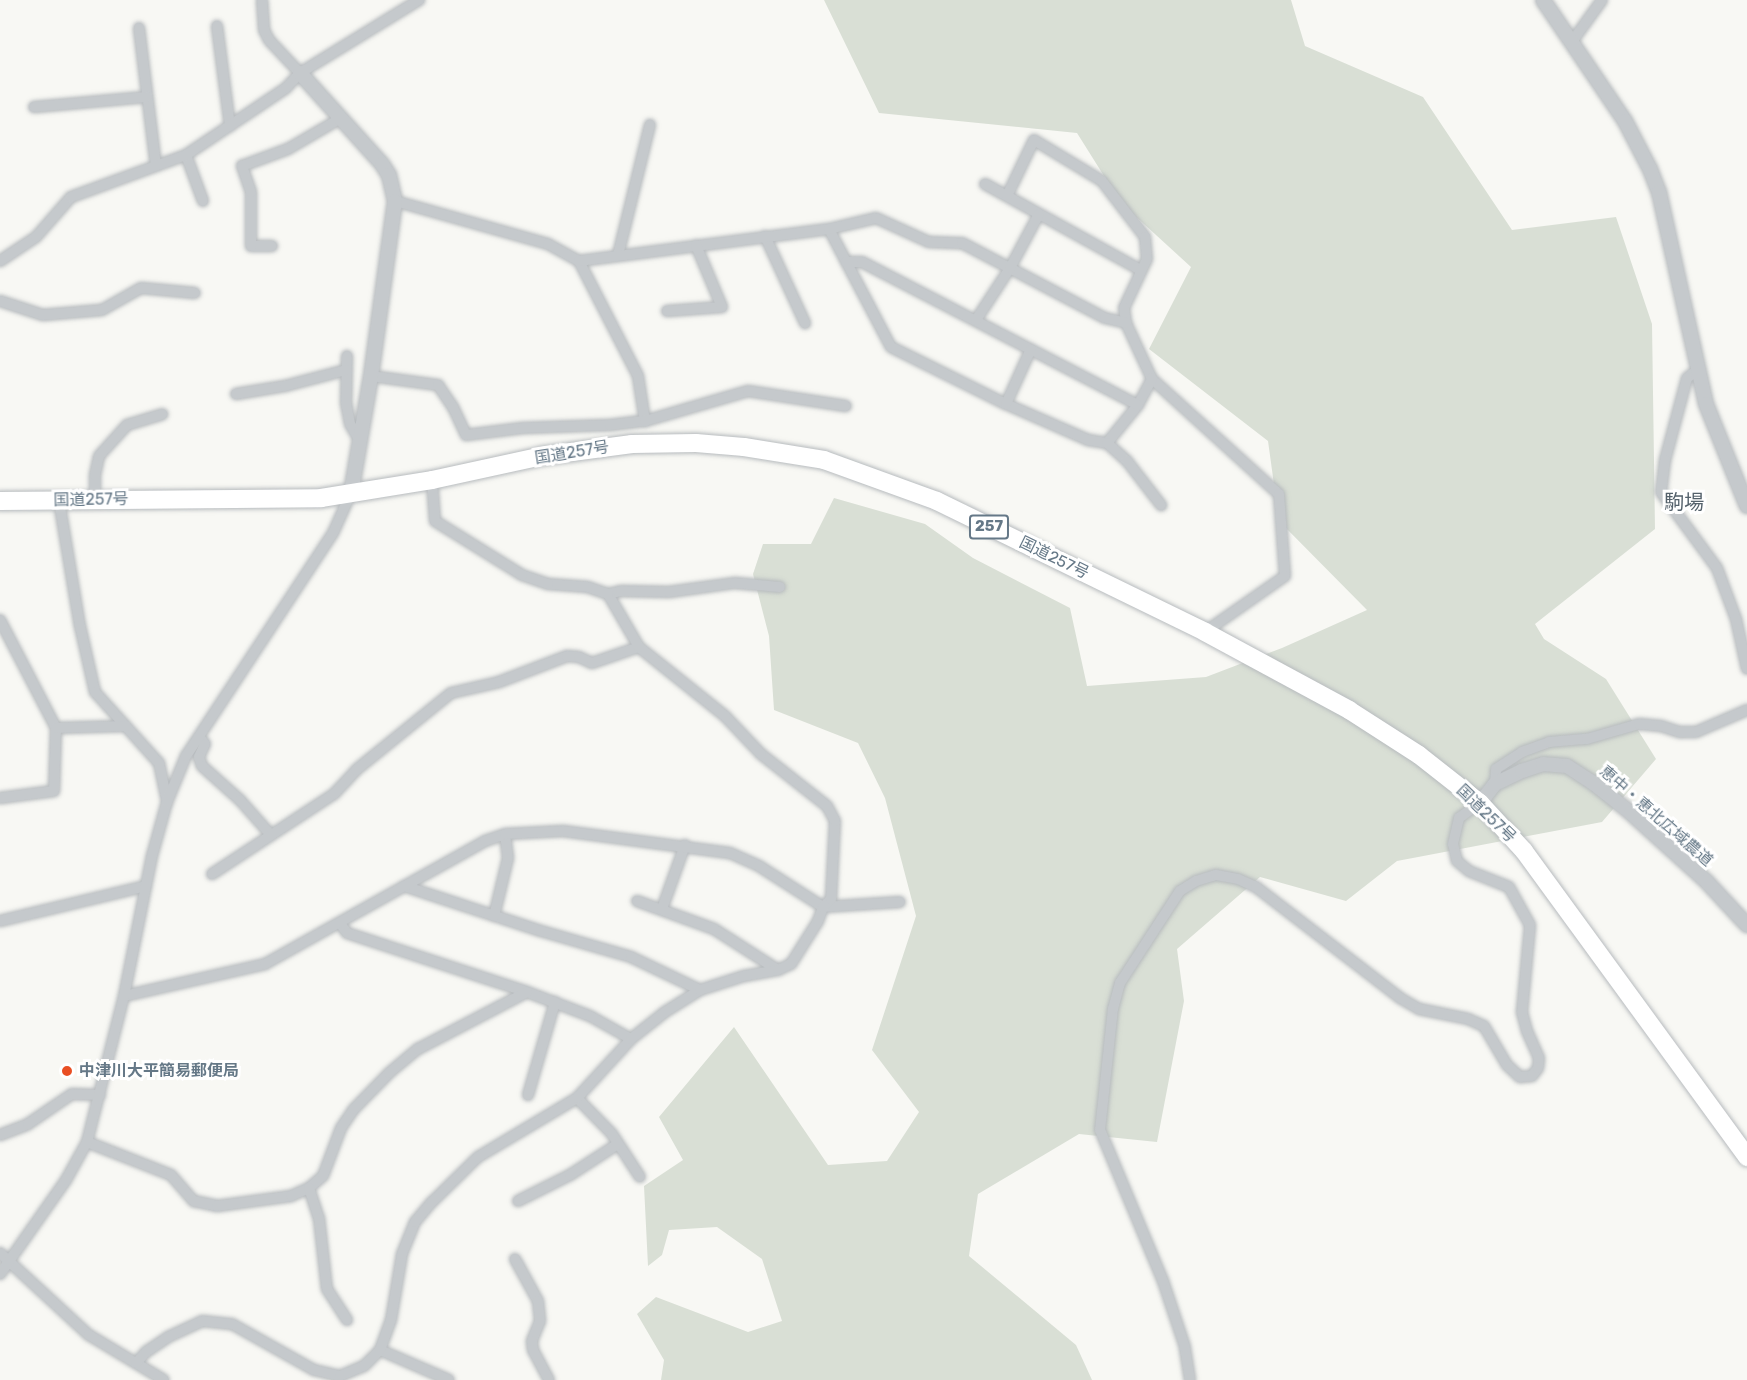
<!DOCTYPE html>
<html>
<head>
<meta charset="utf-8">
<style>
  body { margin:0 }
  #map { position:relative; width:1747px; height:1380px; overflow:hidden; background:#f8f8f4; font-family:Rubik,"Noto Sans JP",sans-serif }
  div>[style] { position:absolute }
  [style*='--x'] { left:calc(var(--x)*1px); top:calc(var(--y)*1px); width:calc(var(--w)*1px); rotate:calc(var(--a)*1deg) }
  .green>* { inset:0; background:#d9dfd5 }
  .roads { filter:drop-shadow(0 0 2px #b7bbbe) drop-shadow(0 0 2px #b7bbbe) }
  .minor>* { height:10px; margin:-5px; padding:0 5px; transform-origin:5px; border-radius:5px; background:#c5c9cc }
  .tertiary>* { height:14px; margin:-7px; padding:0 7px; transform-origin:7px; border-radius:7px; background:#c5c9cc }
  .trunk>* { height:18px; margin:-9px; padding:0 9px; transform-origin:9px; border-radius:9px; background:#fff }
  .dots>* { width:16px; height:16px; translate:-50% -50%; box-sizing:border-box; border:3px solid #fff; border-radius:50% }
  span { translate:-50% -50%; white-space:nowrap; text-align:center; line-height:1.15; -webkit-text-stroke:6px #fff; paint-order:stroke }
  .shield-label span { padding:2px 4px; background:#fff; border:2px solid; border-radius:4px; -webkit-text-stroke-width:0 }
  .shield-label { font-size:15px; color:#657887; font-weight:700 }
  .street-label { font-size:16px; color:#657887 }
  .poi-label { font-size:16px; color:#657887; font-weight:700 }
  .left { translate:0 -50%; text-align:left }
  .quarter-label { font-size:20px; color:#54616b }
</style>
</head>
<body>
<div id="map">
  <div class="green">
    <div style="clip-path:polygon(824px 0,1291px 0,1305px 46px,1423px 97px,1512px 230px,1616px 217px,1652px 324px,1655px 529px,1535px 624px,1544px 639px,1606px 679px,1656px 759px,1602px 822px,1397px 861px,1346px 901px,1260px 877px,1177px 949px,1184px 1001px,1157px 1142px,1079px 1134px,978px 1194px,969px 1256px,1076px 1345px,1092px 1380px,661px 1380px,664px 1360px,637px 1314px,656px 1297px,748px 1332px,782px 1321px,762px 1259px,717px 1227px,669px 1230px,662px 1255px,648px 1266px,644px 1186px,683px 1160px,659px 1117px,734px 1027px,828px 1165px,887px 1161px,919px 1112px,872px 1050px,916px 916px,885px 798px,858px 743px,774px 710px,769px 636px,753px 574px,763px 544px,811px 544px,834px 498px,925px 524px,973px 558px,1070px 608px,1087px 686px,1206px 677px,1282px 648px,1367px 610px,1279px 521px,1268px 441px,1149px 349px,1191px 267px,1121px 203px,1077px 133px,879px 113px)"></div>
  </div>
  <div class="roads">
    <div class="minor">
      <div style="--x:262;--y:0;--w:30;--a:86"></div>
      <div style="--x:264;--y:30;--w:11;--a:63"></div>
      <div style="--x:269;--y:40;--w:45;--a:46.8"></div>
      <div style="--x:217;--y:26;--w:101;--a:82.6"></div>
      <div style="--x:139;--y:28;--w:139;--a:83"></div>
      <div style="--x:1571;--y:43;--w:53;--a:-54.2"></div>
      <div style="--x:34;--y:107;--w:113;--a:-5.1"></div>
      <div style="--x:186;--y:155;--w:49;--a:69.7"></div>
      <div style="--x:985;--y:184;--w:178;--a:28.9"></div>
      <div style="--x:1007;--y:196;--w:62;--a:-64.3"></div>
      <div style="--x:1034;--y:140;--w:79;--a:31.1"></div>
      <div style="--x:1102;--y:181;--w:71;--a:52.5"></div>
      <div style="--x:1145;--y:237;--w:22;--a:85"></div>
      <div style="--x:1147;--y:259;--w:54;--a:115.1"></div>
      <div style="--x:1124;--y:308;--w:15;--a:82"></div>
      <div style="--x:1126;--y:323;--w:62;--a:65.1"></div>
      <div style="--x:1152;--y:379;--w:171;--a:42.2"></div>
      <div style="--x:1279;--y:494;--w:82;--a:85.8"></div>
      <div style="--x:1285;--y:576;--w:98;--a:145"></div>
      <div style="--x:395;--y:201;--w:159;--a:15.7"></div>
      <div style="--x:548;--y:244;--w:35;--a:29"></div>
      <div style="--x:579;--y:261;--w:129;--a:62.8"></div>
      <div style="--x:638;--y:376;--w:46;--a:81.2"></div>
      <div style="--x:829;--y:229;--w:133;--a:62.3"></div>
      <div style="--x:891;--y:347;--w:128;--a:26.4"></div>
      <div style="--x:1006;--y:404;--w:90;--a:23.7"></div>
      <div style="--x:1088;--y:440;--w:19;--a:9"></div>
      <div style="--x:1107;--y:443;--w:49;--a:-50.8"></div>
      <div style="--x:1138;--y:405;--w:30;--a:-62"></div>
      <div style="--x:765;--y:236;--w:96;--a:65.3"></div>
      <div style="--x:272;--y:246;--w:21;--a:180"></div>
      <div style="--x:251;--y:246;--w:54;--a:-90"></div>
      <div style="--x:251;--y:192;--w:28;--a:-109"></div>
      <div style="--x:242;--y:166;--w:49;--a:-20.3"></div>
      <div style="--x:288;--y:149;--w:61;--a:-30.3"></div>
      <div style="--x:618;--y:255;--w:134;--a:-76.2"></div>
      <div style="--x:0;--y:261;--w:43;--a:-33.7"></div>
      <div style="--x:36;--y:237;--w:53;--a:-48.8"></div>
      <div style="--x:71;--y:197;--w:122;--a:-20.1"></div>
      <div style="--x:186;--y:155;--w:120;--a:-33.8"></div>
      <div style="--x:286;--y:88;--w:21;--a:-47"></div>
      <div style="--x:300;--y:73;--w:140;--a:-31.5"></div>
      <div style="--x:579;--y:261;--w:252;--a:-7.3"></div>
      <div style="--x:829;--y:229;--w:48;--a:-13.2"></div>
      <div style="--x:876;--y:218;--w:58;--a:24.4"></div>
      <div style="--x:929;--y:242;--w:33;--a:2"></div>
      <div style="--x:962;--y:243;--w:161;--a:27.7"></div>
      <div style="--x:1105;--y:318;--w:22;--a:13"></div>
      <div style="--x:846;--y:262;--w:16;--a:0"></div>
      <div style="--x:862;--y:262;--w:311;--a:27.4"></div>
      <div style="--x:0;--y:301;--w:45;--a:18"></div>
      <div style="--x:43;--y:315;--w:59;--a:-4.8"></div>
      <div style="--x:102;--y:310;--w:45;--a:-29.4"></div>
      <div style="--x:141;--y:288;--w:54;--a:5.3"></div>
      <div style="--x:667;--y:311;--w:55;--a:-4.2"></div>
      <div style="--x:722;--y:307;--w:67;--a:-112.8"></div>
      <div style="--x:976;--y:320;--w:62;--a:-56.8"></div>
      <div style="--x:1010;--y:268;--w:61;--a:-61.8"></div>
      <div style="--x:347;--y:356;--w:47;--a:91.2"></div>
      <div style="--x:346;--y:403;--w:21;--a:79"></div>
      <div style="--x:350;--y:424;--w:20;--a:60"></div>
      <div style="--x:1699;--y:369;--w:15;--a:143"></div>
      <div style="--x:1687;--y:378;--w:85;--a:105"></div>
      <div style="--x:1665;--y:460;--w:32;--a:97"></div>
      <div style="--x:1661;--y:492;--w:94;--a:53.6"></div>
      <div style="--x:1717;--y:568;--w:54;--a:69.6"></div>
      <div style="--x:1736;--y:619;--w:51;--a:77.6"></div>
      <div style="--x:371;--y:376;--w:68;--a:7.7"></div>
      <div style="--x:438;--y:385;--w:27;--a:56"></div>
      <div style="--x:453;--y:407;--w:31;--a:65"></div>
      <div style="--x:466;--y:435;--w:57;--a:-7"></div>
      <div style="--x:523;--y:428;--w:87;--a:-2"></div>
      <div style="--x:610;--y:425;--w:35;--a:-7"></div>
      <div style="--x:645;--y:421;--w:107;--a:-16.2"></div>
      <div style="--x:748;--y:391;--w:99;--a:8.7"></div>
      <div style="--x:236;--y:394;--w:50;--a:-9.3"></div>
      <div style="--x:285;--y:386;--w:63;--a:-14.7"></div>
      <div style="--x:1006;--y:404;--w:60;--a:-65.6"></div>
      <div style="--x:1107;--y:443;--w:27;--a:42"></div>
      <div style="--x:1127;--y:461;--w:56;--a:52.3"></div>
      <div style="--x:95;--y:500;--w:25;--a:-90"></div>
      <div style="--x:95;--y:475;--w:19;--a:-78"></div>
      <div style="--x:99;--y:456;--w:42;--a:-47.9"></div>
      <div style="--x:127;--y:425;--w:37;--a:-17"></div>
      <div style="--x:59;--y:501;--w:127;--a:80.5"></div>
      <div style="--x:80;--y:626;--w:68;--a:77.2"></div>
      <div style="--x:95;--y:692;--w:96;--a:48"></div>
      <div style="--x:159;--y:763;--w:40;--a:78"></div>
      <div style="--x:608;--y:594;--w:13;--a:-13"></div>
      <div style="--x:621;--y:591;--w:48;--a:1.2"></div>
      <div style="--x:669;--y:592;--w:67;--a:-7.8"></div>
      <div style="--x:735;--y:583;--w:45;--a:5.1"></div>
      <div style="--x:0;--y:620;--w:122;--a:62.6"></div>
      <div style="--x:199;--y:737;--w:9;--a:49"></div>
      <div style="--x:205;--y:744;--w:14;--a:115"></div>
      <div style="--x:199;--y:757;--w:9;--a:72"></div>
      <div style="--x:202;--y:766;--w:51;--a:41.8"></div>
      <div style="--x:240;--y:800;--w:47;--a:48.5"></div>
      <div style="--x:1495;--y:784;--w:15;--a:-86"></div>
      <div style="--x:1496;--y:769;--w:31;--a:-33"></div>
      <div style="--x:1522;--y:752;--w:29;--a:-20"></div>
      <div style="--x:1549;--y:742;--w:38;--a:-5"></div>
      <div style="--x:1587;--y:739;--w:54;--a:-16.1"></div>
      <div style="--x:1639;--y:724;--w:22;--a:5"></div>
      <div style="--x:1661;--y:726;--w:20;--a:18"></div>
      <div style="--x:1680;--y:732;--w:16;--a:0"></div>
      <div style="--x:1696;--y:732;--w:56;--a:-23.3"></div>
      <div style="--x:0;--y:798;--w:54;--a:-7.4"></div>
      <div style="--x:54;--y:791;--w:63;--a:-88.2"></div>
      <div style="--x:56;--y:728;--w:70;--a:-1.6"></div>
      <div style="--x:212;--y:874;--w:146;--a:-33.3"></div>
      <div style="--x:334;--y:794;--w:33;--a:-47"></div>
      <div style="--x:356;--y:770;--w:122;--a:-39"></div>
      <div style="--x:451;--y:693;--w:49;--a:-12.9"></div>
      <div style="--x:499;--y:682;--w:73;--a:-20.9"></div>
      <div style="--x:567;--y:656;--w:12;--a:5"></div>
      <div style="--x:579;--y:657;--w:14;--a:25"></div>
      <div style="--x:592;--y:663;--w:50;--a:-18.8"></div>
      <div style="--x:404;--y:886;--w:144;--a:18.2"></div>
      <div style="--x:541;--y:931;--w:94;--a:16.1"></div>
      <div style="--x:631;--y:957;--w:76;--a:25.6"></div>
      <div style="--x:637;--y:901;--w:82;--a:20"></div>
      <div style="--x:714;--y:929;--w:76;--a:32.6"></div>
      <div style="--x:662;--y:909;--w:68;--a:-70.2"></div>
      <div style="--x:494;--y:916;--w:60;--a:-76.4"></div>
      <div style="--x:508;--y:858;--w:24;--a:-97"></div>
      <div style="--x:0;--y:921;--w:150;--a:-13.5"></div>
      <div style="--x:340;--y:923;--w:12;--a:55"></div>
      <div style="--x:347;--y:933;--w:189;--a:18.1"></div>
      <div style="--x:527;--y:992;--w:67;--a:20.9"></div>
      <div style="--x:590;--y:1016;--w:47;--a:29.3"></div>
      <div style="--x:124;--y:996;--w:145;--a:-12.8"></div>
      <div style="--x:265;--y:964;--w:252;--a:-29.2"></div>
      <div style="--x:485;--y:841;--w:21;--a:-19"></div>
      <div style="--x:505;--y:834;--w:58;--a:-3"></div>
      <div style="--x:563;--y:831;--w:168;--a:7.5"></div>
      <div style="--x:730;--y:853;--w:32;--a:24"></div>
      <div style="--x:759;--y:866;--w:76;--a:32.6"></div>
      <div style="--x:823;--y:907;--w:77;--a:-3.7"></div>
      <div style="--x:528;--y:1095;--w:97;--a:-73.8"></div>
      <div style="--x:577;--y:1098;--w:50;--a:45.8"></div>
      <div style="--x:612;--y:1134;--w:51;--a:56.9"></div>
      <div style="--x:0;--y:1135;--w:30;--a:-21"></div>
      <div style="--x:28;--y:1124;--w:53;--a:-34.3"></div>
      <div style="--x:72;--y:1094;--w:28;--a:2"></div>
      <div style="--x:87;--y:1142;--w:90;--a:21.4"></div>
      <div style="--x:171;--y:1175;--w:35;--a:49"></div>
      <div style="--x:194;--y:1201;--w:24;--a:12"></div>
      <div style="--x:217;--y:1206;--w:75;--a:-7.7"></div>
      <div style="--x:291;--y:1196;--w:20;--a:-24"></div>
      <div style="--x:309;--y:1188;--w:18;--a:-41"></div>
      <div style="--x:323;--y:1176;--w:51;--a:-69.4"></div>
      <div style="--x:341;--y:1128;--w:23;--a:-56"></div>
      <div style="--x:354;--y:1109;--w:50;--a:-45.8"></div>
      <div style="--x:389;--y:1073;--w:38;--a:-40"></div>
      <div style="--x:418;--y:1049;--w:123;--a:-27.6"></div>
      <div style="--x:309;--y:1188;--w:32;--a:72"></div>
      <div style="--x:319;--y:1218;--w:71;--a:83.6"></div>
      <div style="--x:327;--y:1289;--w:37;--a:57"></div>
      <div style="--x:518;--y:1201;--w:58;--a:-26.6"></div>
      <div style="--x:570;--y:1175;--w:57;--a:-32.9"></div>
      <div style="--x:0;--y:1253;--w:121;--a:42.7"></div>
      <div style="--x:89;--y:1335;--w:87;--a:31"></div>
      <div style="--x:515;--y:1259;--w:48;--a:61.3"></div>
      <div style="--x:538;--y:1301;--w:20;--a:84"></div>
      <div style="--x:540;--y:1321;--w:22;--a:112"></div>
      <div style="--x:532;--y:1341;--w:9;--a:84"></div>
      <div style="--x:533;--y:1350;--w:34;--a:62"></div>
      <div style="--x:0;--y:1274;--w:115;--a:-54.9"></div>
      <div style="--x:66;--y:1180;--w:43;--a:-61.1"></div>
      <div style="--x:87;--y:1142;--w:151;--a:-75.8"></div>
      <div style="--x:124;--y:996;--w:143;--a:-78.7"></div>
      <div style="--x:152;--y:856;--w:56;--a:-74.5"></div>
      <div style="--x:167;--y:802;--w:50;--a:-67.6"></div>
      <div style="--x:186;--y:756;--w:267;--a:-56.6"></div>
      <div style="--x:333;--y:533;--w:44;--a:-65.8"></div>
      <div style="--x:380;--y:1350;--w:75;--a:23.5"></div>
      <div style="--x:136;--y:1363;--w:15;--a:-48"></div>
      <div style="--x:146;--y:1352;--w:27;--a:-34"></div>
      <div style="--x:168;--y:1337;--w:38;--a:-25"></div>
      <div style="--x:202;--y:1321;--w:30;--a:6"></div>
      <div style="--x:232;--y:1324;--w:94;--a:29.3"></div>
      <div style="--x:314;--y:1370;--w:27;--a:13"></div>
      <div style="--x:340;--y:1376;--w:26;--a:-23"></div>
      <div style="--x:364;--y:1366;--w:23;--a:-45"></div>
      <div style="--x:380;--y:1350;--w:32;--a:-70"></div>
      <div style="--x:391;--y:1320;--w:67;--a:-80.5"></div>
      <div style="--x:402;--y:1254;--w:35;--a:-68"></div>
      <div style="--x:415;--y:1222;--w:26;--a:-50"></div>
      <div style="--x:432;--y:1202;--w:64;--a:-44.4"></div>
      <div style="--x:478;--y:1157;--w:115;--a:-30.8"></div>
      <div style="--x:577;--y:1098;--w:80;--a:-47.5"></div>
      <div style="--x:631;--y:1039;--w:43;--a:-38.5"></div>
      <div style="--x:665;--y:1012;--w:41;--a:-32.2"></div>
      <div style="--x:700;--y:990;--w:46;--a:-17.7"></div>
      <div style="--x:744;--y:976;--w:35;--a:-10"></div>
      <div style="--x:778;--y:970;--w:14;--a:-25"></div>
      <div style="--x:791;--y:964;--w:51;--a:-57.9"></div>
      <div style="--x:818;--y:921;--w:15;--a:-70"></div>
      <div style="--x:823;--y:907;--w:11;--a:-45"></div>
      <div style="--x:831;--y:899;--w:78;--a:-87.1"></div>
      <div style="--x:835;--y:821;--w:17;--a:-118"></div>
      <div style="--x:827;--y:806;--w:84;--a:-141.8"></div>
      <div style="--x:761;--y:754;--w:52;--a:-133.5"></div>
      <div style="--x:725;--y:716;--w:110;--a:-141.3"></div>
      <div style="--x:639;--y:647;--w:61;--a:-120.3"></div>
      <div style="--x:608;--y:594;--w:21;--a:-161"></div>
      <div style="--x:588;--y:587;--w:40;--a:-175.7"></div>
      <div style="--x:548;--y:584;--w:28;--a:-161"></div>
      <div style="--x:522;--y:575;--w:102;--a:-148.2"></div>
      <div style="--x:435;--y:521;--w:41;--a:-94.2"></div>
      <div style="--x:1190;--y:1380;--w:33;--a:-99"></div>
      <div style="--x:1185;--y:1347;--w:70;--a:-108.4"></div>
      <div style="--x:1163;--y:1281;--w:164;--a:-112.6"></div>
      <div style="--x:1100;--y:1130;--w:122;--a:-83.9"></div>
      <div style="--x:1113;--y:1009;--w:27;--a:-75"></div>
      <div style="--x:1120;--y:983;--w:110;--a:-56.9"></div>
      <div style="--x:1180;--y:891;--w:19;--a:-32"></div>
      <div style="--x:1196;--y:881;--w:21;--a:-17"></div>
      <div style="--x:1216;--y:875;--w:22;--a:10"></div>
      <div style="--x:1238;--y:879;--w:20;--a:24"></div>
      <div style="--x:1256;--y:887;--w:182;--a:37.6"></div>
      <div style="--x:1400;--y:998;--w:22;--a:30"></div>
      <div style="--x:1419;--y:1009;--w:50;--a:11.5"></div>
      <div style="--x:1468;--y:1019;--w:17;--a:24"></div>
      <div style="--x:1484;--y:1026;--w:45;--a:59.5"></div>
      <div style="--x:1507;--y:1065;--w:18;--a:43"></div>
      <div style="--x:1520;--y:1077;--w:12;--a:-5"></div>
      <div style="--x:1532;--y:1076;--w:10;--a:-53"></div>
      <div style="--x:1538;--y:1068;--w:10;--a:-84"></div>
      <div style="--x:1539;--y:1058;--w:30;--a:-114"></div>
      <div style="--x:1527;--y:1031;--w:20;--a:-105"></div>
      <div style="--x:1522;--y:1012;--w:87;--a:-84.7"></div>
      <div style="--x:1530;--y:925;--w:43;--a:-118.9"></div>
      <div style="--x:1509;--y:887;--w:43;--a:-158.2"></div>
      <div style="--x:1469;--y:871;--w:16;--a:-140"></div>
      <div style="--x:1457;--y:861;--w:17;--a:-103"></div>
      <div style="--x:1453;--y:844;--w:27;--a:-77"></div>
      <div style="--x:1459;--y:818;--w:26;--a:-36"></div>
    </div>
    <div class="tertiary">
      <div style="--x:1543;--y:0;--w:146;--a:55.9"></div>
      <div style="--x:1625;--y:121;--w:54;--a:62.5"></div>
      <div style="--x:1650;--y:169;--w:25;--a:69"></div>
      <div style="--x:1659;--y:192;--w:217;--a:77.5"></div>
      <div style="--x:1706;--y:404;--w:110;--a:68.1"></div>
      <div style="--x:300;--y:73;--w:122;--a:48"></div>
      <div style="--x:382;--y:164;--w:13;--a:58"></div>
      <div style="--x:389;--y:175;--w:27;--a:77"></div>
      <div style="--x:395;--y:201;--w:177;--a:97.8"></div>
      <div style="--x:371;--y:376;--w:119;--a:99.7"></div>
      <div style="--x:1480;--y:803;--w:24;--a:-52"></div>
      <div style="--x:1495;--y:784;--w:30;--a:-26"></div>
      <div style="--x:1522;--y:771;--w:22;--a:-18"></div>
      <div style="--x:1543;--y:764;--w:24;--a:5"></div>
      <div style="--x:1567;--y:766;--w:30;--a:33"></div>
      <div style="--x:1592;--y:782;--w:50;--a:38.5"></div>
      <div style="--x:1631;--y:813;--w:103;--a:42.2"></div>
      <div style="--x:1707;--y:882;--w:59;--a:47.1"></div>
    </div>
    <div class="trunk">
      <div style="--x:0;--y:501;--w:321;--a:-0.5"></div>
      <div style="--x:321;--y:498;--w:112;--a:-9.2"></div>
      <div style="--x:432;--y:480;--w:113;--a:-12.3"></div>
      <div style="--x:542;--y:456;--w:91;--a:-7.6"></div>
      <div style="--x:632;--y:444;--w:64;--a:-0.9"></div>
      <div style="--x:696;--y:443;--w:48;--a:4.8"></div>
      <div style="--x:744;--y:447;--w:81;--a:9.2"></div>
      <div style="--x:824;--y:460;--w:120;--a:19.9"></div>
      <div style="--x:937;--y:501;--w:298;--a:26"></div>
      <div style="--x:1205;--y:632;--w:164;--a:28.4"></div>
      <div style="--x:1349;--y:710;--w:83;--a:32.7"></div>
      <div style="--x:1419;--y:755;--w:78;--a:38.2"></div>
      <div style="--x:1480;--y:803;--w:65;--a:47.5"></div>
      <div style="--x:1524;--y:851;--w:379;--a:53.9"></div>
    </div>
  </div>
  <div class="dots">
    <div style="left:67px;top:1071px;background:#e94f23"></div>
  </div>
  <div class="shield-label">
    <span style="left:989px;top:527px">257</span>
  </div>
  <div class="street-label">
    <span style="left:572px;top:453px;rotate:-9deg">国道257号</span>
    <span style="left:91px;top:500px;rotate:-1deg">国道257号</span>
    <span style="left:1054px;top:558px;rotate:26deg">国道257号</span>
    <span style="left:1486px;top:814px;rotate:44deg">国道257号</span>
    <span style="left:1656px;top:816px;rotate:41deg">恵中・恵北広域農道</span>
  </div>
  <div class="poi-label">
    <span class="left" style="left:79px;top:1071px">中津川大平簡易郵便局</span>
  </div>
  <div class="quarter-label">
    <span style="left:1684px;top:502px">駒場</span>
  </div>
</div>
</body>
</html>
